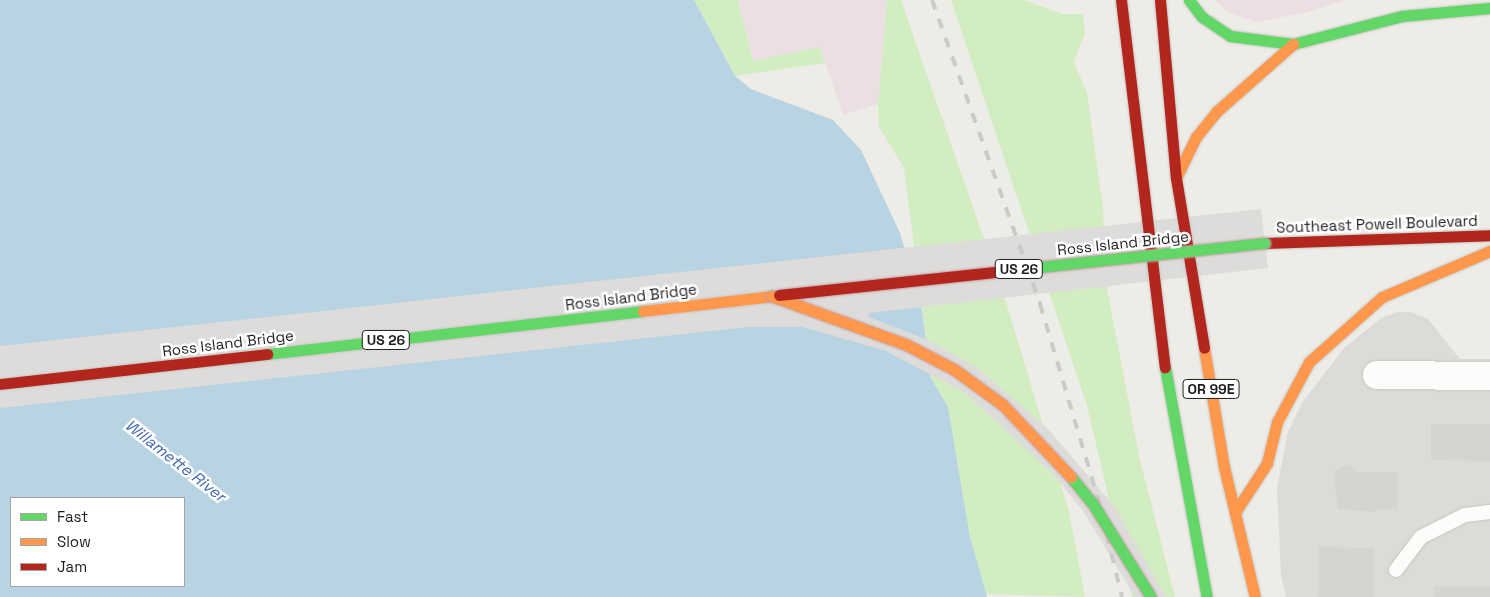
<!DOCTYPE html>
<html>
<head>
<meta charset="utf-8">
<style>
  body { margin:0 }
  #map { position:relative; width:1490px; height:597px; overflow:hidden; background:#edece6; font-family:"Space Grotesk",sans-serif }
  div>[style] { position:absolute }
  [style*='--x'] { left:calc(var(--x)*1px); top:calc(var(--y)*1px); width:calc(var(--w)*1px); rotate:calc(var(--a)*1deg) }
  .residential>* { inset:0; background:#dcdbd8 }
  .industrial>* { inset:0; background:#ebdfe4 }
  .grass>* { inset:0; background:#d3edc3 }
  .water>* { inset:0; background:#b8d3e2 }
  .pier>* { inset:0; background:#dddcda }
  .building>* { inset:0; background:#d6d4cf }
  .roads { filter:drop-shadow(0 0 1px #c5c5c2) drop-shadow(0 0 1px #c5c5c2) }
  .lane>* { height:14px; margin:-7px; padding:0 7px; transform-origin:7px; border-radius:7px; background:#fcfcfb }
  .street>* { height:28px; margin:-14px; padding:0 14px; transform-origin:14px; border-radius:14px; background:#fcfcfb }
  .fast>* { height:11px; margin:-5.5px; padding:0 5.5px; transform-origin:5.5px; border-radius:5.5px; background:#63d668 }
  .slow>* { height:11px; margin:-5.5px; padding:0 5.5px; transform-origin:5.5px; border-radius:5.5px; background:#ff974d }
  .jam>* { height:11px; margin:-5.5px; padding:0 5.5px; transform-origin:5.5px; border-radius:5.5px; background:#b3261e }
  .rail>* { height:4px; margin-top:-2px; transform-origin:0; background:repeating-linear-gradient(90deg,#cacac9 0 10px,transparent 0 20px) }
  .bridges { filter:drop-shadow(0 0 1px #c49ca1) drop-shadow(0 0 1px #c49ca1) }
  .fast-bridge>* { height:11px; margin:-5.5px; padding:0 5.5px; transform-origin:5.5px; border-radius:5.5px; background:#63d668 }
  .slow-bridge>* { height:11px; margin:-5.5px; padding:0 5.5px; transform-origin:5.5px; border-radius:5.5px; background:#ff974d }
  .jam-bridge>* { height:11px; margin:-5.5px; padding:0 5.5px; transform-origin:5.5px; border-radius:5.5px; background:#b3261e }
  span { translate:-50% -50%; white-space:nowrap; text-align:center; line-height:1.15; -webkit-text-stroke:5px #fff; paint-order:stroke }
  .shield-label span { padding:1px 4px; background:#fff; border:1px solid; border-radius:4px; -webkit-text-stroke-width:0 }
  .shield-label { font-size:14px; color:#1e1e1e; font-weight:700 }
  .street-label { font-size:15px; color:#1e1e1e }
  .water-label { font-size:16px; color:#436ab5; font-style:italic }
  .legend { position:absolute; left:10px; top:497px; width:175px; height:90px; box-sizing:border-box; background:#fff; border:1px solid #a5a5a5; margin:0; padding:6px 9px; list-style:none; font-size:15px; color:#1e1e1e }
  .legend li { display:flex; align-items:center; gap:10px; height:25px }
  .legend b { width:25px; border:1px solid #a5a5a5 }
</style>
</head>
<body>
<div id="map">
  <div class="residential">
    <div style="clip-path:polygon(1398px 312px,1411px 312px,1428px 319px,1460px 359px,1490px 359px,1490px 597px,1286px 597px,1281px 575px,1277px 488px,1288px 432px,1302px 403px,1344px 348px,1381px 318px)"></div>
  </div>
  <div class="industrial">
    <div style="clip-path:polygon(738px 0,887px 0,878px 104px,843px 115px,820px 47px,753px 61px)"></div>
    <div style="clip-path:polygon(1215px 0,1345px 0,1308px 12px,1256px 22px,1226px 11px)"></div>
  </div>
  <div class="grass">
    <div style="clip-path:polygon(694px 0,738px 0,753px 61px,820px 47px,825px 63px,735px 76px)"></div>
    <div style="clip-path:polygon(887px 0,901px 0,1007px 305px,1069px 512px,1085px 597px,985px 594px,970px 537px,948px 407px,931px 378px,904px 168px,879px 127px,878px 104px)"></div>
    <div style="clip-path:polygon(951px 0,1023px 0,1063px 14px,1083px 14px,1085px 33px,1074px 62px,1087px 93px,1103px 209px,1107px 289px,1140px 460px,1175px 597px,1132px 597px,1087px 406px)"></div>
  </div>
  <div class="water">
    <div style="clip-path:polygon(evenodd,0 0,694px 0,735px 76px,751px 89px,833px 120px,861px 150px,900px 233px,922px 311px,931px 378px,948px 407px,970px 537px,987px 597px,0 597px,0 0,11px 498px,184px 498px,184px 586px,11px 586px,11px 498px)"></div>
  </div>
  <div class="pier">
    <div style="clip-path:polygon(1261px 209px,1268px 268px,869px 313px,869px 317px,930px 341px,976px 367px,1047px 428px,1115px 507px,1166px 597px,1135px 597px,1083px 511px,1053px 474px,965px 393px,886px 351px,803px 327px,748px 327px,0 408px,0 346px)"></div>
  </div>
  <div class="building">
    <div style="clip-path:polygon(1431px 424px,1490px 424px,1490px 461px,1431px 460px)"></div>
    <div style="clip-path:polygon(1349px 464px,1358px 472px,1397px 472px,1397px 509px,1377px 509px,1377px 512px,1338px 509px,1334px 472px)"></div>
    <div style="clip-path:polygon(1319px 547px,1374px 548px,1374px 597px,1318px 597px)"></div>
    <div style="clip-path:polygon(1434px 586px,1490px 586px,1490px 597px,1434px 597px)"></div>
  </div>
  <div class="roads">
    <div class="lane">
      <div style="--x:1396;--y:570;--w:41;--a:-52.9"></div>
      <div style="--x:1421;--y:537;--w:49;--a:-26.6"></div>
      <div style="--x:1465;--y:515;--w:25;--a:-7"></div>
    </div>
    <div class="street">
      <div style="--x:1377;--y:375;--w:113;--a:0.5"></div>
    </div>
    <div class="fast">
      <div style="--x:1189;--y:0;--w:21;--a:53"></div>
      <div style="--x:1202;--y:17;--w:34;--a:34"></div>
      <div style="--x:1230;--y:36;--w:64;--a:7.2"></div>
      <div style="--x:1293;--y:44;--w:113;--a:-14.4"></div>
      <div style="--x:1402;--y:16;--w:88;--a:-5.2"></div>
      <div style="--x:267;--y:354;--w:378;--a:-6.5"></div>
      <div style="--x:1165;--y:367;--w:234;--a:79.7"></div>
    </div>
    <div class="slow">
      <div style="--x:1176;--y:178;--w:46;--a:-64"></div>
      <div style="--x:1196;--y:137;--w:32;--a:-51"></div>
      <div style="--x:1216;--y:112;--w:103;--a:-41.4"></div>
      <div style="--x:643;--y:311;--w:130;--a:-6.6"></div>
      <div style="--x:1204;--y:348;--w:121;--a:80.5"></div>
      <div style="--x:1224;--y:467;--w:134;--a:76.6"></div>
      <div style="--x:1236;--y:511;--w:57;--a:-57.1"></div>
      <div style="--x:1267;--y:463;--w:42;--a:-76.3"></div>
      <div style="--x:1277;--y:422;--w:68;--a:-61.9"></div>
      <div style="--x:1309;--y:362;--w:98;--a:-41.7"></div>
      <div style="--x:1382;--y:297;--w:117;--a:-23.1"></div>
    </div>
    <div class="jam">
      <div style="--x:1121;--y:0;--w:370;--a:83.2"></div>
      <div style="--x:1160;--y:0;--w:179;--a:84.9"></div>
      <div style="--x:1176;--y:178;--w:172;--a:80.6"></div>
      <div style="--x:1265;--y:243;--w:225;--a:-2"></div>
      <div style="--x:0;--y:384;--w:269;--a:-6.4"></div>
    </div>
  </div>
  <div class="rail">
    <div style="--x:932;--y:0;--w:323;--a:70.4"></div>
    <div style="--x:1040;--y:304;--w:199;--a:73.4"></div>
    <div style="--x:1097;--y:495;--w:105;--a:76.2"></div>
  </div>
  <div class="bridges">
    <div class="fast-bridge">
      <div style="--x:1002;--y:271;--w:264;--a:-6.1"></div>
      <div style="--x:1071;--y:477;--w:35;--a:51"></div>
      <div style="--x:1093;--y:504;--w:110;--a:58.1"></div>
    </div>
    <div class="slow-bridge">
      <div style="--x:772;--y:296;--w:144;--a:19.9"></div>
      <div style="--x:907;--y:345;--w:54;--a:27.5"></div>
      <div style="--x:955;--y:370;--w:59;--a:36.1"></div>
      <div style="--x:1003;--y:405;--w:99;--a:46.6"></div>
    </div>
    <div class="jam-bridge">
      <div style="--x:779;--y:295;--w:224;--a:-6.1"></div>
    </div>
  </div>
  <div class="shield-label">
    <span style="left:1019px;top:269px">US 26</span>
    <span style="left:386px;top:340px">US 26</span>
    <span style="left:1211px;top:389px">OR 99E</span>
  </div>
  <div class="street-label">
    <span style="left:1377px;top:224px;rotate:-2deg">Southeast Powell Boulevard</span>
    <span style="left:1123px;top:243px;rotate:-6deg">Ross Island Bridge</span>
    <span style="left:631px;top:297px;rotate:-7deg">Ross Island Bridge</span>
    <span style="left:228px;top:343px;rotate:-7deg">Ross Island Bridge</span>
  </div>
  <div class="water-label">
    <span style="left:175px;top:461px;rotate:38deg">Willamette River</span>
  </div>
  <ul class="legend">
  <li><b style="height:6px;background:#63d668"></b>Fast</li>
  <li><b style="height:6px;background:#ff974d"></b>Slow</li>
  <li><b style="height:6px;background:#b3261e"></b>Jam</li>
  </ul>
</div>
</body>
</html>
